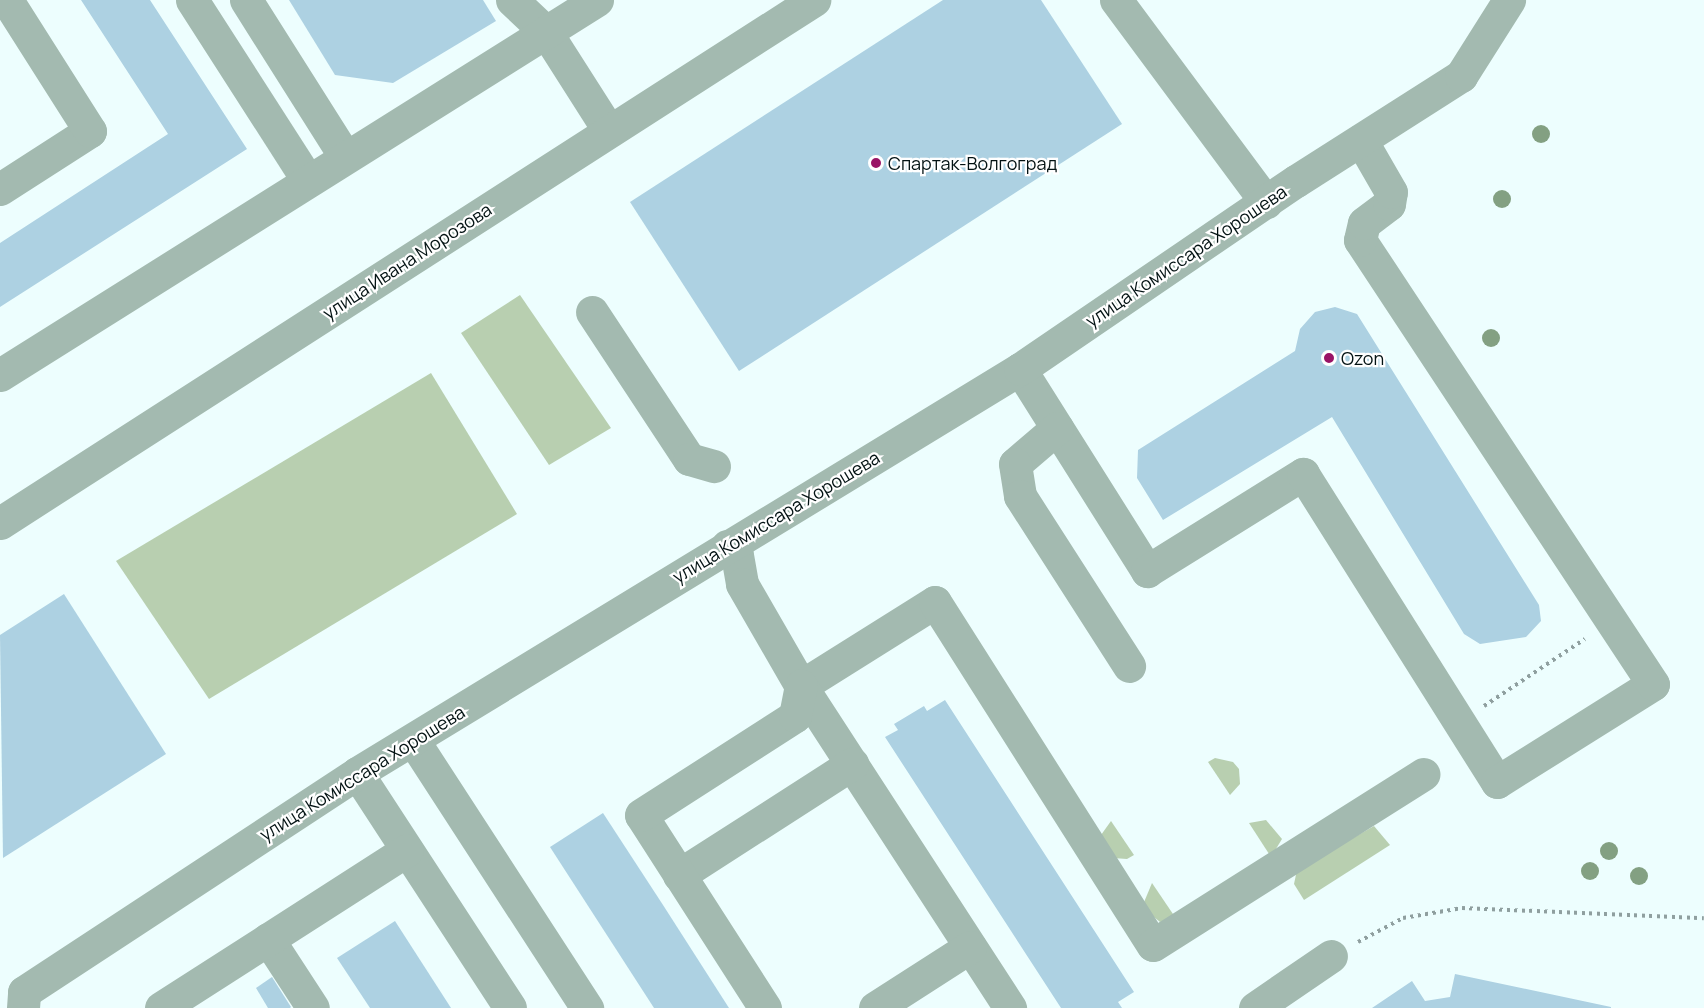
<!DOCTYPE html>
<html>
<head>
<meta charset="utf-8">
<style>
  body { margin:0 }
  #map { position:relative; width:1704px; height:1008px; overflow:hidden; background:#edfefe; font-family:Manrope,sans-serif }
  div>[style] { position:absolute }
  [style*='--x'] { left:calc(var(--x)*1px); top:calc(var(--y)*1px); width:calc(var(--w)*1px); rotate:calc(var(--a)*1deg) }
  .green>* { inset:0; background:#b8cfb0 }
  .building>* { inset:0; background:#add1e2 }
  .path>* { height:4px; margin-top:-2px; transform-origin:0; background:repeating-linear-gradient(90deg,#8f9f9f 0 3px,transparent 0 7.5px) }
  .minor>* { height:33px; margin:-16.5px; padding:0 16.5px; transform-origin:16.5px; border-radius:16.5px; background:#a3bab0 }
  .trees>* { width:18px; height:18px; margin:-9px; border-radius:50%; background:#83a082 }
  .dots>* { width:16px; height:16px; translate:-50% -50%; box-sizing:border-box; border:3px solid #fff; border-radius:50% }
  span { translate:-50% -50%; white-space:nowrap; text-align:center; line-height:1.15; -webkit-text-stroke:4.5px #fff; paint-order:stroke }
  .poi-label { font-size:18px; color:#031213 }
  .left { translate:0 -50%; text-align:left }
  .street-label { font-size:18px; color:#031213 }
</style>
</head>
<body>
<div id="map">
  <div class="green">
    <div style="clip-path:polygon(520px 295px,611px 428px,549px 465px,461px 333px)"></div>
    <div style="clip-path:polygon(431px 373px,517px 514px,209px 699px,116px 561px)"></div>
    <div style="clip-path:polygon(1215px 758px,1233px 762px,1239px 769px,1240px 784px,1230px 795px,1208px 762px)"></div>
    <div style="clip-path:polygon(1266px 820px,1282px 839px,1271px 857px,1249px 823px)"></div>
    <div style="clip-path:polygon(1111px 821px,1134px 855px,1127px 859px,1113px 858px,1101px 835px)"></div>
    <div style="clip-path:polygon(1374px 826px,1390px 845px,1304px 900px,1294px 884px,1297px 870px)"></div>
    <div style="clip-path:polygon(1152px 883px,1175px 917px,1160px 922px,1142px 907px)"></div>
  </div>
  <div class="building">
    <div style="clip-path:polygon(81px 0,150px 0,247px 149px,0 307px,0 243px,168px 134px)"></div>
    <div style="clip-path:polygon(289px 0,483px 0,496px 21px,393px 83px,335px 75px)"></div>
    <div style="clip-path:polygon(943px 0,1041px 0,1122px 124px,739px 371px,630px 202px)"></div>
    <div style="clip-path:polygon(1335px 307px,1357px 314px,1539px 605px,1541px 621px,1526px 637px,1480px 644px,1464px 634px,1332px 417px,1163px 520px,1137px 478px,1138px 450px,1295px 351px,1300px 329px,1315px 312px)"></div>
    <div style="clip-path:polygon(64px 594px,166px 754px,3px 858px,0 635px)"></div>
    <div style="clip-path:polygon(945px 700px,1134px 992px,1118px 1002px,1122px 1008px,1061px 1008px,885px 737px,898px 730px,894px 724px,924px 706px,927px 711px)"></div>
    <div style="clip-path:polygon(603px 813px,663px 905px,729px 1008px,654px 1008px,550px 847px)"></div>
    <div style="clip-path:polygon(395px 921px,451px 1008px,370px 1008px,337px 958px)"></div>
    <div style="clip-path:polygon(1455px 974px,1611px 1007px,1611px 1008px,1372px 1008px,1412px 981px,1425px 1001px,1450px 997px)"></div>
    <div style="clip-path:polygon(272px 977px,291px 1007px,290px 1008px,268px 1008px,256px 988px)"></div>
  </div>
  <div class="path">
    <div style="--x:1484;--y:706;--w:121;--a:-33.6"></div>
    <div style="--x:1358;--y:942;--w:51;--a:-28.1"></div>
    <div style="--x:1403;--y:918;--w:60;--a:-9.6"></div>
    <div style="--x:1462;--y:908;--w:242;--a:2.4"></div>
  </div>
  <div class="minor">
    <div style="--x:192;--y:0;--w:213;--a:57.3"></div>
    <div style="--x:246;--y:0;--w:183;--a:57.7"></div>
    <div style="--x:512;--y:0;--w:47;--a:43.3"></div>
    <div style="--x:546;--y:32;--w:117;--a:57.5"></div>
    <div style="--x:1116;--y:0;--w:252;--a:53.4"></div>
    <div style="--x:0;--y:189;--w:107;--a:-32.8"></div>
    <div style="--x:90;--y:131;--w:155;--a:-122.4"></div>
    <div style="--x:592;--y:312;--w:176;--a:56.6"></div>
    <div style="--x:689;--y:459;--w:26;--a:16"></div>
    <div style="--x:1020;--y:369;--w:239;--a:57.8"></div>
    <div style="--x:1147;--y:571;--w:184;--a:-31.9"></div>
    <div style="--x:1303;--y:474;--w:364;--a:57.8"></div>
    <div style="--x:1497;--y:782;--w:184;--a:-32.1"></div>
    <div style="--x:1653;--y:684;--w:532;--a:-123.42"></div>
    <div style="--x:1360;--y:240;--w:17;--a:-77"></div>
    <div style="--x:1364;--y:223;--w:31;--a:-37"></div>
    <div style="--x:1389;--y:204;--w:12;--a:-81"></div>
    <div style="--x:1391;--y:192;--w:60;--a:-120"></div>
    <div style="--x:0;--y:375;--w:705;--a:-32.13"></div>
    <div style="--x:1057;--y:428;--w:55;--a:139.4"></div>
    <div style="--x:1015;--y:464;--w:32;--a:81"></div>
    <div style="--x:1020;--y:496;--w:202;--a:57.3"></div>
    <div style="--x:0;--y:523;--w:968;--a:-32.72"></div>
    <div style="--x:727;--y:546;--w:13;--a:42"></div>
    <div style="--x:737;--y:555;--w:29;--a:80"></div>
    <div style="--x:742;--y:584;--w:118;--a:60"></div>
    <div style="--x:801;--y:686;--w:158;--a:-32.1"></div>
    <div style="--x:935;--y:602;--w:406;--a:57.6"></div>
    <div style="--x:1153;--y:945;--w:320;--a:-32.3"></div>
    <div style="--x:801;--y:686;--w:384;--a:57"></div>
    <div style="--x:413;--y:740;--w:320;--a:57"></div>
    <div style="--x:357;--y:773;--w:280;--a:56.9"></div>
    <div style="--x:679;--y:875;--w:206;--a:-32.7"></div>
    <div style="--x:268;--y:939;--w:82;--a:56.9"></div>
    <div style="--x:23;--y:1008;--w:16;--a:-86"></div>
    <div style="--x:24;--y:992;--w:399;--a:-33.3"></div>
    <div style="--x:357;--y:773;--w:776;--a:-31.36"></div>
    <div style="--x:1020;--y:369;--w:334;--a:-34.3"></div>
    <div style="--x:1296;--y:181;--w:196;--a:-32.5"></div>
    <div style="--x:1461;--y:76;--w:90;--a:-57.7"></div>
    <div style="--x:161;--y:1008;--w:292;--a:-32.7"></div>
    <div style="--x:765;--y:1008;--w:229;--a:-122.7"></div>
    <div style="--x:641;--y:815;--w:183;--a:-32.7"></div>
    <div style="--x:795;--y:716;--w:31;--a:-79"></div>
    <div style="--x:875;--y:1008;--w:113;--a:-32.7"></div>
    <div style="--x:1255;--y:1008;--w:92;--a:-34.4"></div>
  </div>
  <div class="trees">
    <div style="left:1541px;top:134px"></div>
    <div style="left:1502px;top:199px"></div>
    <div style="left:1491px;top:338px"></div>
    <div style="left:1609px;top:851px"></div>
    <div style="left:1590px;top:871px"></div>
    <div style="left:1639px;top:876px"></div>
  </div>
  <div class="dots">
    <div style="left:876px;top:163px;background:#991366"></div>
    <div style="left:1329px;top:358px;background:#991366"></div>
  </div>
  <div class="poi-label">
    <span class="left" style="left:888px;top:163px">Спартак-Волгоград</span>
    <span class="left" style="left:1341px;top:358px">Ozon</span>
  </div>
  <div class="street-label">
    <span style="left:1186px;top:256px;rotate:-34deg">улица Комиссара Хорошева</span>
    <span style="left:407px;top:261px;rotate:-33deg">улица Ивана Морозова</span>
    <span style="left:776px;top:517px;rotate:-31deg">улица Комиссара Хорошева</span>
    <span style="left:362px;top:773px;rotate:-32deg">улица Комиссара Хорошева</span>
  </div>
</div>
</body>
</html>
